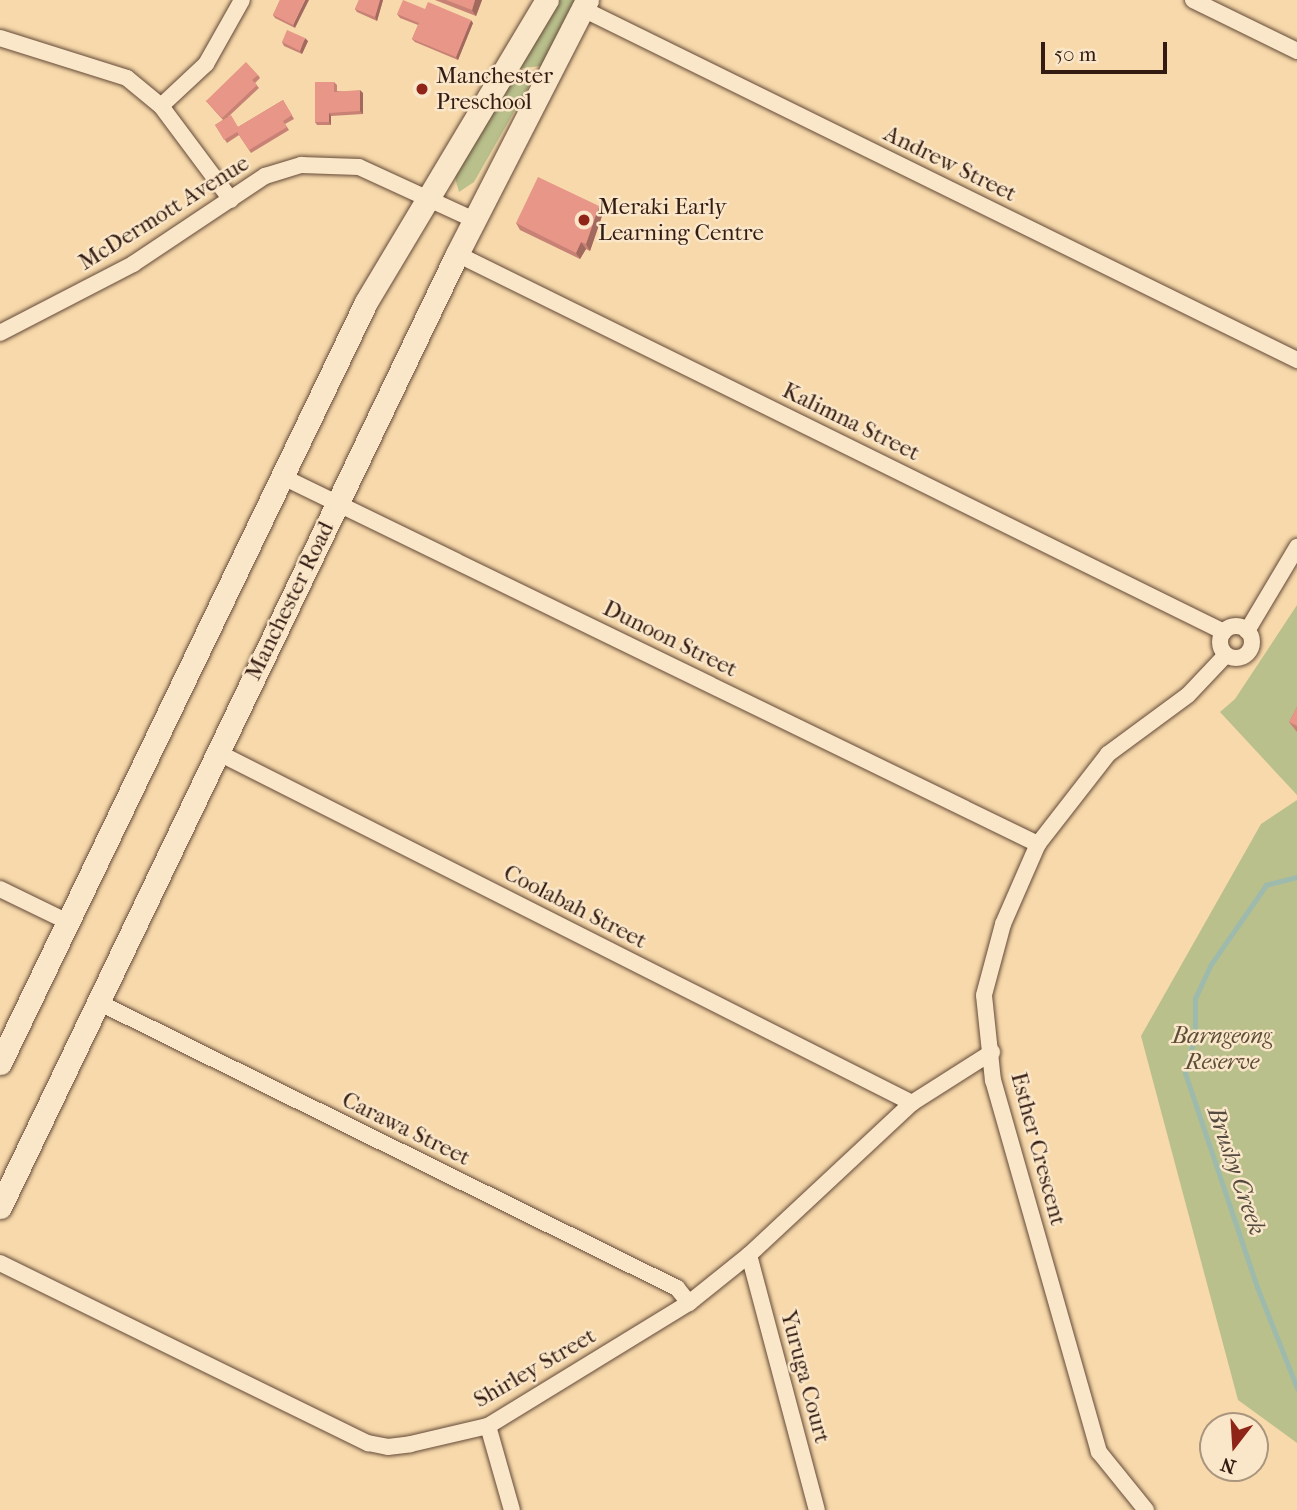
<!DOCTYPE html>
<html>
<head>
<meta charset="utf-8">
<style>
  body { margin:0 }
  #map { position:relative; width:1297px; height:1510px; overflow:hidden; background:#f7d9ab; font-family:"IM FELL French Canon",serif }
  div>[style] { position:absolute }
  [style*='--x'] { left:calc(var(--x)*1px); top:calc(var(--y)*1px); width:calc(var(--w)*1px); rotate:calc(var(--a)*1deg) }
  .green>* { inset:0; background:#b9c08c }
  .stream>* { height:5px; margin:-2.5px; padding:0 2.5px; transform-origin:2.5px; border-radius:2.5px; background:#9dbaad }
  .roads { filter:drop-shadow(0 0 2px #644a38) drop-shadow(0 0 2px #644a38) }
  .minor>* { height:16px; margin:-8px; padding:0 8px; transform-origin:8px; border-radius:8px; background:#fae6c8 }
  .minor>.ring { margin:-8px; padding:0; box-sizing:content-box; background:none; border:16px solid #fae6c8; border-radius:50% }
  .secondary>* { height:23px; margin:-11.5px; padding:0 11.5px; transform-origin:11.5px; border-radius:11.5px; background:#fae6c8 }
  .wall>* { inset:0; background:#c78175 }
  .shaded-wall>* { inset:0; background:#a2695f }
  .building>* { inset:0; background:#e79688 }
  .dots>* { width:19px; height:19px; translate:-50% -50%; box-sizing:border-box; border:4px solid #fae6c8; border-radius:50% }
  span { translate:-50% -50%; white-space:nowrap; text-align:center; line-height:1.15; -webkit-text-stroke:5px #fae6c8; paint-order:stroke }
  .poi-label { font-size:23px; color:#331b12 }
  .left { translate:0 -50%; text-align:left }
  .street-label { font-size:23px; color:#331b12 }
  .park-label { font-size:23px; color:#5b4d37; font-style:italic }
  .water-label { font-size:24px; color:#534b40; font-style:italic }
  .north { position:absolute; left:1199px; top:1412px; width:70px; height:70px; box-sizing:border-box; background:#fae6c8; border:2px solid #aa957f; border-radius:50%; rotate:197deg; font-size:19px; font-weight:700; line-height:28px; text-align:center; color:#331b12 }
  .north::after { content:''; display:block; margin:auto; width:24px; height:32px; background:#8f2418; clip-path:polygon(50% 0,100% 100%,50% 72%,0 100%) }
  .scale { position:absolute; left:1041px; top:42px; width:126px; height:32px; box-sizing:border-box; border:4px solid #331b12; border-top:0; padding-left:9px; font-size:21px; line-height:24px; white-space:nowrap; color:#331b12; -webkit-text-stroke:5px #fae6c8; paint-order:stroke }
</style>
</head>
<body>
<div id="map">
  <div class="green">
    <div style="clip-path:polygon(558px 0,578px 0,541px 66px,516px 69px)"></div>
    <div style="clip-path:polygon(538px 70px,474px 182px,459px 192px,454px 174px,513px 73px)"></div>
    <div style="clip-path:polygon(1297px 605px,1297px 795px,1220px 712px,1235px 699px)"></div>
    <div style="clip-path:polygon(1297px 800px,1297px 1443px,1238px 1400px,1141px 1036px,1261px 824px)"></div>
  </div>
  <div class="stream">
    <div style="--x:1297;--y:877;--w:32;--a:166"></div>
    <div style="--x:1266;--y:885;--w:96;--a:124.8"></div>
    <div style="--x:1211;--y:964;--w:38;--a:115"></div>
    <div style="--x:1195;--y:998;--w:37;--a:90"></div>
    <div style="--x:1195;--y:1035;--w:39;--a:105"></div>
    <div style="--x:1185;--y:1073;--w:226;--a:71.4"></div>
    <div style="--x:1257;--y:1287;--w:109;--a:68.4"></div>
  </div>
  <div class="roads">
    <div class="minor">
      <div style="--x:1193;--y:0;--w:116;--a:26.1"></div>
      <div style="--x:583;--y:9;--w:796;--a:26.18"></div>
      <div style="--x:0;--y:38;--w:133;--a:17.5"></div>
      <div style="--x:127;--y:78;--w:44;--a:39.5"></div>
      <div style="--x:161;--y:106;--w:117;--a:53.3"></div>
      <div style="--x:161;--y:106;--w:62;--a:-43"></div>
      <div style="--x:206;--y:64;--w:73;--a:-60.6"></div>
      <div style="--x:457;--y:254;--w:855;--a:26.24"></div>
      <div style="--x:0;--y:333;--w:150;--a:-27.4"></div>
      <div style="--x:133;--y:264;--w:159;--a:-33.7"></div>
      <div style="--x:265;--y:176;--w:38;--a:-17"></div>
      <div style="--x:301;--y:165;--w:58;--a:2"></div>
      <div style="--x:359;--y:167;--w:127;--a:24.7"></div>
      <div style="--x:281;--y:476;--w:842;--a:25.93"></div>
      <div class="ring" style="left:1220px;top:626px;width:16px;height:16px"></div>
      <div style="--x:1247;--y:631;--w:98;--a:-59.2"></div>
      <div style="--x:217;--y:752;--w:779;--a:26.8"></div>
      <div style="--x:0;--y:889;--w:73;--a:25.9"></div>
      <div style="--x:98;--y:1002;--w:646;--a:26.29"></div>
      <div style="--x:677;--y:1288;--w:19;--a:51"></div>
      <div style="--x:749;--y:1255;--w:264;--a:75.1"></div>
      <div style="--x:0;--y:1263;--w:410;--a:26.1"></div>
      <div style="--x:368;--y:1443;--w:20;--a:11"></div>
      <div style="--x:388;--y:1447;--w:23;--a:-7"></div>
      <div style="--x:411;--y:1444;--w:79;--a:-13.2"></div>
      <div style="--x:488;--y:1426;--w:236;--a:-31.5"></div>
      <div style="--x:689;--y:1303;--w:77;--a:-38.7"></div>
      <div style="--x:749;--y:1255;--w:223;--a:-43"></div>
      <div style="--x:912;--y:1103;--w:95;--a:-32.5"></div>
      <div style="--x:488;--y:1426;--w:87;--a:74.1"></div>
      <div style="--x:1146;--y:1510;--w:75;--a:-129"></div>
      <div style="--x:1099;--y:1452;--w:386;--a:-105.9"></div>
      <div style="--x:993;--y:1081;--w:86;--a:-96"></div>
      <div style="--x:984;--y:995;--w:73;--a:-75"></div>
      <div style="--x:1003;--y:924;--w:87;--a:-66.4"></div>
      <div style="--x:1038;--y:844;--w:114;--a:-52.1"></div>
      <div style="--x:1108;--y:754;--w:99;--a:-36.4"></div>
      <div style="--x:1188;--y:695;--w:55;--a:-46.5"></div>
    </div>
    <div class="secondary">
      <div style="--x:0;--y:1063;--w:844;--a:-64.31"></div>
      <div style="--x:366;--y:302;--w:352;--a:-59.1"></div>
      <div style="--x:0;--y:1207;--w:1057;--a:-64.38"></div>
      <div style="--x:457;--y:254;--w:285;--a:-62.9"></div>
    </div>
  </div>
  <div class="wall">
    <div style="clip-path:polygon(280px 0,295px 28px,275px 18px,273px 15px)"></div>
    <div style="clip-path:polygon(359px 0,383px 0,377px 21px,357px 12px,355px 9px)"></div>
    <div style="clip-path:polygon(435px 0,482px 0,476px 16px)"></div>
    <div style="clip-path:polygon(397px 14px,473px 23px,458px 60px,415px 42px,412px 39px,418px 25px,400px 18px)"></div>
    <div style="clip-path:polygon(308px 41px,302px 54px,284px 46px,282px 42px)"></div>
    <div style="clip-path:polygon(258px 75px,260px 78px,255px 83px,259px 88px,228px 117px,238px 127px,283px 100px,294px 119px,285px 124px,289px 130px,251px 153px,239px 135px,227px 143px,215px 125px,223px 120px,206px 101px)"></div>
    <div style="clip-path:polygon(334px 82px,337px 85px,337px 91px,363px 93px,363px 114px,331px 116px,331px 125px,317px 125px,315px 122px)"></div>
    <div style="clip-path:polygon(603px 213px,590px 251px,586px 249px,580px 259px,520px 230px,516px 223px)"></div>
    <div style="clip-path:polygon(1297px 707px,1297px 732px,1289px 722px)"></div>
  </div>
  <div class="shaded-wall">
    <div style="clip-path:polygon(305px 0,309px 0,295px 28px,293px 25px)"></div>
    <div style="clip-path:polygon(380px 0,383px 0,377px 21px,375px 17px)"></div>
    <div style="clip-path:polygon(475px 0,482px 0,476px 16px,472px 10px)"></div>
    <div style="clip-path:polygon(471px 20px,473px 23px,458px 60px,456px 57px)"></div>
    <div style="clip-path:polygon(305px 38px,308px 41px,302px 54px,300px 51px)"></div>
    <div style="clip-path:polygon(360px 90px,363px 93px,363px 114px,360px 111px)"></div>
    <div style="clip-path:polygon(329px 113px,331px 116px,331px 125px,329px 122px)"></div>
    <div style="clip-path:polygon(599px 206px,603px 213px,590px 251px,586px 244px)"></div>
    <div style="clip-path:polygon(581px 242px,586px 249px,580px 259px,576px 253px)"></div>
  </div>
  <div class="building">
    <div style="clip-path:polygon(280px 0,305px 0,293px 25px,273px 15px)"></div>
    <div style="clip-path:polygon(359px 0,380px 0,375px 17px,355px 9px)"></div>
    <div style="clip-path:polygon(403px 0,425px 9px,428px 2px,471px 20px,456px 57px,412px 39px,419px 23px,397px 14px)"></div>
    <div style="clip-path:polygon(446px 0,475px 0,472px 10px)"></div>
    <div style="clip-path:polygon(287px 30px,305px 38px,300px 51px,282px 42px)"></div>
    <div style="clip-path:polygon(246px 62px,258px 75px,252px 80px,257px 85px,222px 118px,206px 101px)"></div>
    <div style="clip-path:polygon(315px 82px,334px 82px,334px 92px,360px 90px,360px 111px,329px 113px,329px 122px,315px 122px)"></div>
    <div style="clip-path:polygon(283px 100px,292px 115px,283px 121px,287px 127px,249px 150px,237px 132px,224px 140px,215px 125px,231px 115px,238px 127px)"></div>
    <div style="clip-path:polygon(538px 177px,599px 206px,586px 244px,581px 242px,576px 253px,516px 223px)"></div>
    <div style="clip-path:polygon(1297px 707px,1297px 726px,1289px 722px)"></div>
  </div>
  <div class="dots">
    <div style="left:422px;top:89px;background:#8f2418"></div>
    <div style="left:584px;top:220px;background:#8f2418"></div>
  </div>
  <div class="poi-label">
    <span class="left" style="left:436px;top:89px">Manchester<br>Preschool</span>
    <span class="left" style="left:598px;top:220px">Meraki Early<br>Learning Centre</span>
  </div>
  <div class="street-label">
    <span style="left:950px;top:164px;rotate:26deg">Andrew Street</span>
    <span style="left:164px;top:213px;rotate:-32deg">McDermott Avenue</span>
    <span style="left:851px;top:422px;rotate:26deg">Kalimna Street</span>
    <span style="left:290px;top:601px;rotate:-64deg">Manchester Road</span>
    <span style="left:670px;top:639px;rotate:26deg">Dunoon Street</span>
    <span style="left:575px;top:907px;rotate:27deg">Coolabah Street</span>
    <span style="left:406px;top:1129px;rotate:26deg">Carawa Street</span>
    <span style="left:1038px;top:1149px;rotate:75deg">Esther Crescent</span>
    <span style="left:535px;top:1368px;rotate:-30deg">Shirley Street</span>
    <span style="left:805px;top:1377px;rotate:75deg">Yuruga Court</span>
  </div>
  <div class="park-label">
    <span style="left:1222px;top:1049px">Barngeong<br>Reserve</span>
  </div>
  <div class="water-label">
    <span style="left:1236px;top:1171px;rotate:71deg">Brushy Creek</span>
  </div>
  <div class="north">N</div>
  <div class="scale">50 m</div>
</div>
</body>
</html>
